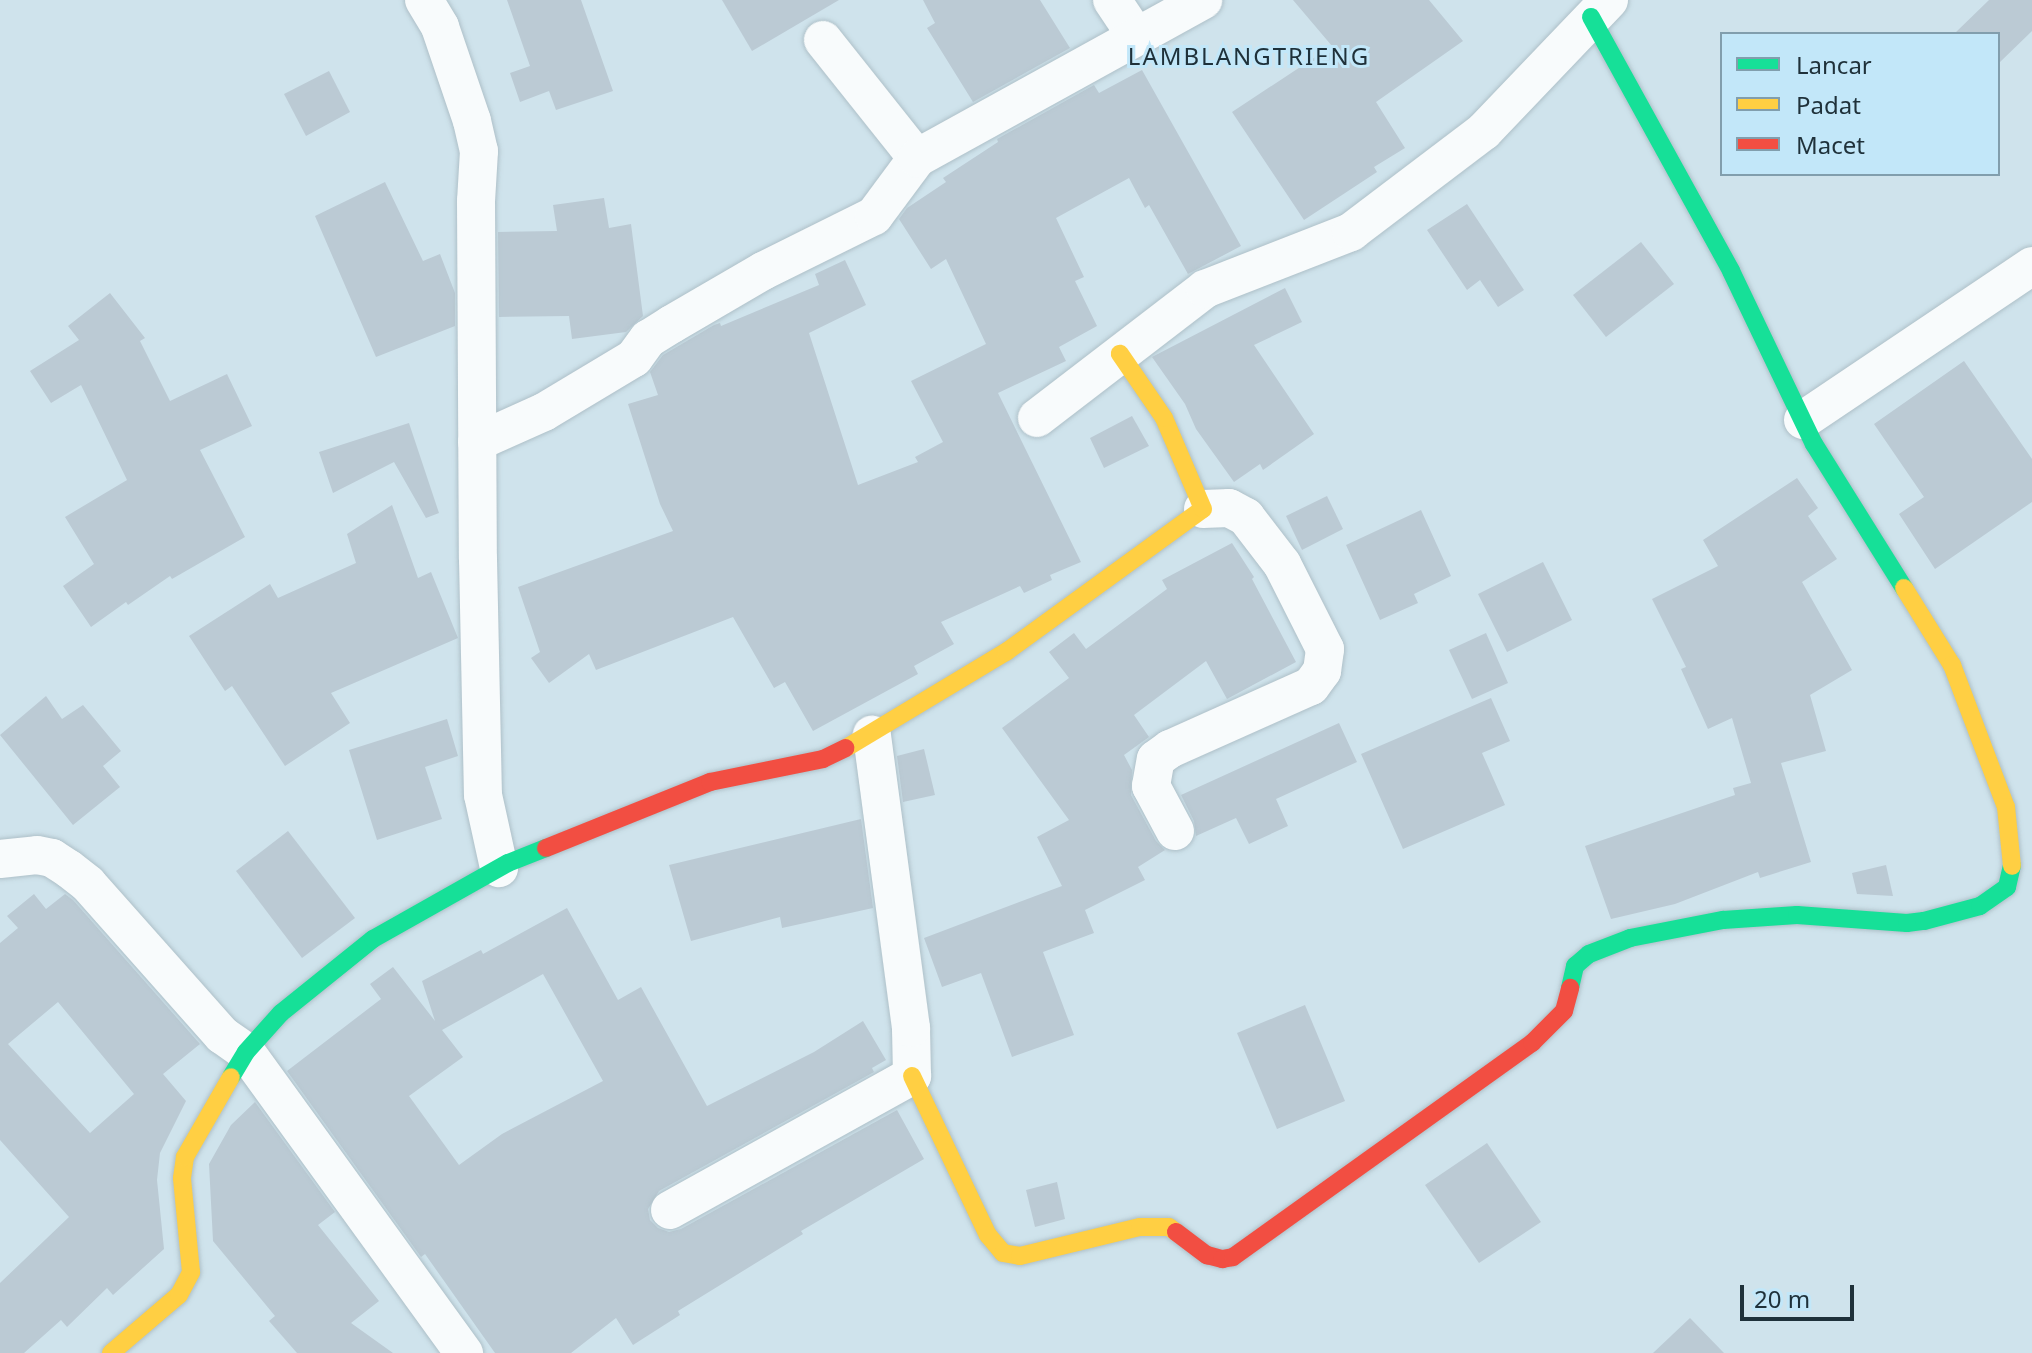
<!DOCTYPE html>
<html>
<head>
<meta charset="utf-8">
<style>
  body { margin:0 }
  #map { position:relative; width:2032px; height:1353px; overflow:hidden; background:#cfe3ec; font-family:"Noto Sans",sans-serif }
  div>[style] { position:absolute }
  [style*='--x'] { left:calc(var(--x)*1px); top:calc(var(--y)*1px); width:calc(var(--w)*1px); rotate:calc(var(--a)*1deg) }
  .building>* { inset:0; background:#bbcad4 }
  .roads { filter:drop-shadow(0 0 2px #aec0c8) drop-shadow(0 0 2px #aec0c8) }
  .street>* { height:38px; margin:-19px; padding:0 19px; transform-origin:19px; border-radius:19px; background:#f8fbfc }
  .fast>* { height:18px; margin:-9px; padding:0 9px; transform-origin:9px; border-radius:9px; background:#16e098 }
  .slow>* { height:18px; margin:-9px; padding:0 9px; transform-origin:9px; border-radius:9px; background:#ffcf43 }
  .jam>* { height:18px; margin:-9px; padding:0 9px; transform-origin:9px; border-radius:9px; background:#f24e42 }
  span { translate:-50% -50%; white-space:nowrap; text-align:center; line-height:1.15; -webkit-text-stroke:6px #c2e7f9; paint-order:stroke }
  .quarter-label { font-size:24px; color:#1f313a; letter-spacing:2px }
  .legend { position:absolute; left:1720px; top:32px; width:280px; height:144px; box-sizing:border-box; background:#c2e7f9; border:2px solid #819ead; margin:0; padding:10px 14px; list-style:none; font-size:24px; color:#1f313a }
  .legend li { display:flex; align-items:center; gap:16px; height:40px }
  .legend b { width:40px; border:2px solid #819ead }
  .scale { position:absolute; left:1740px; top:1285px; width:114px; height:36px; box-sizing:border-box; border:4px solid #1f313a; border-top:0; padding-left:10px; font-size:24px; line-height:28px; white-space:nowrap; color:#1f313a; -webkit-text-stroke:6px #c2e7f9; paint-order:stroke }
</style>
</head>
<body>
<div id="map">
  <div class="building">
    <div style="clip-path:polygon(507px 0,581px 0,613px 91px,556px 110px,549px 91px,520px 102px,510px 73px,530px 66px)"></div>
    <div style="clip-path:polygon(722px 0,839px 0,752px 51px)"></div>
    <div style="clip-path:polygon(923px 0,1040px 0,1070px 48px,973px 102px,927px 28px,935px 23px)"></div>
    <div style="clip-path:polygon(1293px 0,1429px 0,1463px 41px,1376px 102px,1405px 148px,1374px 167px,1377px 172px,1304px 220px,1232px 112px,1332px 46px)"></div>
    <div style="clip-path:polygon(1989px 0,2032px 0,2032px 31px,1998px 64px,1998px 34px,1954px 34px)"></div>
    <div style="clip-path:polygon(1142px 70px,1241px 246px,1188px 274px,1149px 205px,1145px 208px,1129px 178px,1056px 218px,1084px 277px,1075px 281px,1097px 326px,1059px 347px,1066px 361px,998px 393px,1081px 562px,1050px 575px,1052px 580px,1024px 593px,1020px 586px,941px 622px,954px 644px,914px 666px,918px 674px,813px 731px,785px 682px,774px 688px,733px 617px,596px 670px,589px 654px,549px 683px,531px 658px,540px 652px,518px 587px,673px 531px,660px 504px,628px 404px,658px 395px,650px 372px,663px 355px,714px 325px,720px 323px,721px 326px,819px 285px,815px 274px,845px 260px,866px 305px,809px 333px,858px 485px,918px 462px,915px 457px,943px 442px,911px 381px,986px 344px,946px 259px,931px 269px,899px 219px,907px 208px,946px 182px,943px 178px,998px 142px,997px 139px,1094px 85px,1099px 93px)"></div>
    <div style="clip-path:polygon(329px 71px,350px 112px,306px 136px,284px 94px)"></div>
    <div style="clip-path:polygon(385px 182px,423px 261px,440px 254px,455px 293px,455px 326px,376px 357px,315px 216px)"></div>
    <div style="clip-path:polygon(604px 198px,609px 228px,631px 224px,643px 316px,626px 332px,572px 339px,569px 316px,499px 317px,498px 232px,557px 231px,553px 205px)"></div>
    <div style="clip-path:polygon(1467px 204px,1524px 290px,1498px 307px,1480px 280px,1467px 290px,1427px 230px)"></div>
    <div style="clip-path:polygon(1641px 242px,1674px 284px,1606px 337px,1573px 295px)"></div>
    <div style="clip-path:polygon(1285px 288px,1302px 322px,1254px 345px,1314px 434px,1263px 470px,1260px 464px,1234px 482px,1196px 429px,1185px 404px,1152px 357px)"></div>
    <div style="clip-path:polygon(110px 293px,145px 338px,140px 341px,170px 401px,227px 374px,252px 426px,200px 450px,245px 537px,172px 579px,170px 576px,128px 605px,126px 602px,91px 627px,63px 586px,94px 564px,65px 517px,127px 480px,81px 385px,51px 403px,30px 371px,79px 340px,68px 326px)"></div>
    <div style="clip-path:polygon(1964px 361px,2032px 459px,2032px 502px,1935px 569px,1899px 514px,1924px 497px,1874px 424px)"></div>
    <div style="clip-path:polygon(1132px 416px,1149px 446px,1104px 468px,1090px 438px)"></div>
    <div style="clip-path:polygon(409px 423px,439px 513px,426px 518px,394px 462px,333px 493px,319px 452px)"></div>
    <div style="clip-path:polygon(1797px 478px,1818px 508px,1808px 516px,1837px 559px,1802px 582px,1852px 670px,1810px 695px,1826px 751px,1781px 763px,1811px 862px,1760px 878px,1758px 872px,1675px 904px,1611px 919px,1585px 846px,1735px 795px,1733px 788px,1751px 783px,1732px 718px,1708px 729px,1681px 669px,1686px 667px,1652px 599px,1718px 566px,1703px 540px)"></div>
    <div style="clip-path:polygon(1327px 496px,1343px 529px,1302px 550px,1286px 516px)"></div>
    <div style="clip-path:polygon(392px 505px,418px 578px,431px 572px,458px 638px,331px 693px,350px 723px,285px 766px,232px 686px,225px 691px,189px 636px,270px 584px,278px 598px,356px 563px,347px 534px)"></div>
    <div style="clip-path:polygon(1421px 510px,1451px 576px,1414px 594px,1418px 603px,1380px 620px,1346px 545px)"></div>
    <div style="clip-path:polygon(1232px 543px,1254px 577px,1252px 579px,1296px 662px,1227px 699px,1206px 661px,1134px 715px,1149px 737px,1124px 755px,1132px 770px,1131px 795px,1156px 841px,1165px 850px,1138px 867px,1145px 880px,1085px 910px,1094px 933px,1043px 952px,1074px 1035px,1012px 1057px,981px 973px,942px 987px,924px 938px,1062px 886px,1037px 837px,1069px 820px,1002px 728px,1069px 678px,1049px 652px,1074px 633px,1086px 649px,1167px 589px,1162px 580px)"></div>
    <div style="clip-path:polygon(1543px 562px,1572px 620px,1507px 652px,1478px 594px)"></div>
    <div style="clip-path:polygon(1486px 633px,1508px 683px,1472px 699px,1449px 650px)"></div>
    <div style="clip-path:polygon(46px 696px,62px 719px,83px 705px,121px 751px,103px 766px,120px 787px,73px 825px,0 735px)"></div>
    <div style="clip-path:polygon(1491px 698px,1510px 741px,1482px 753px,1505px 805px,1403px 849px,1361px 754px)"></div>
    <div style="clip-path:polygon(447px 719px,458px 756px,425px 767px,442px 819px,377px 840px,349px 750px)"></div>
    <div style="clip-path:polygon(1339px 723px,1357px 762px,1276px 799px,1288px 826px,1249px 844px,1236px 818px,1196px 836px,1194px 821px,1181px 795px)"></div>
    <div style="clip-path:polygon(924px 749px,935px 795px,903px 802px,897px 756px)"></div>
    <div style="clip-path:polygon(861px 819px,873px 908px,782px 928px,780px 917px,691px 941px,669px 865px)"></div>
    <div style="clip-path:polygon(288px 831px,355px 918px,302px 958px,236px 871px)"></div>
    <div style="clip-path:polygon(1886px 865px,1893px 896px,1857px 894px,1852px 873px)"></div>
    <div style="clip-path:polygon(evenodd,34px 894px,46px 909px,65px 894px,73px 900px,200px 1044px,163px 1074px,186px 1101px,160px 1153px,157px 1180px,164px 1249px,113px 1295px,107px 1288px,67px 1327px,61px 1320px,24px 1353px,0 1353px,0 1283px,69px 1217px,0 1140px,0 943px,18px 928px,7px 916px,34px 894px,58px 1002px,134px 1094px,90px 1133px,8px 1044px,58px 1002px)"></div>
    <div style="clip-path:polygon(evenodd,567px 908px,618px 1000px,641px 987px,707px 1106px,814px 1052px,863px 1021px,886px 1060px,872px 1068px,874px 1072px,659px 1191px,648px 1209px,650px 1220px,658px 1228px,669px 1232px,681px 1229px,897px 1110px,924px 1159px,801px 1231px,803px 1234px,678px 1311px,680px 1315px,633px 1345px,616px 1318px,571px 1353px,495px 1353px,425px 1254px,421px 1257px,287px 1071px,381px 999px,370px 984px,393px 967px,435px 1021px,422px 981px,481px 950px,483px 954px,567px 908px,543px 974px,603px 1081px,502px 1134px,459px 1165px,409px 1096px,463px 1057px,442px 1030px,543px 974px)"></div>
    <div style="clip-path:polygon(1305px 1005px,1345px 1101px,1277px 1129px,1237px 1033px)"></div>
    <div style="clip-path:polygon(255px 1102px,335px 1212px,318px 1225px,379px 1301px,351px 1323px,393px 1353px,297px 1353px,269px 1321px,275px 1316px,213px 1241px,209px 1164px,231px 1125px)"></div>
    <div style="clip-path:polygon(1487px 1143px,1541px 1222px,1479px 1263px,1425px 1185px)"></div>
    <div style="clip-path:polygon(1057px 1182px,1065px 1219px,1035px 1227px,1026px 1190px)"></div>
    <div style="clip-path:polygon(1690px 1318px,1724px 1353px,1653px 1353px)"></div>
  </div>
  <div class="roads">
    <div class="street">
      <div style="--x:424;--y:0;--w:31;--a:59"></div>
      <div style="--x:440;--y:27;--w:99;--a:71.2"></div>
      <div style="--x:472;--y:121;--w:31;--a:77"></div>
      <div style="--x:479;--y:151;--w:50;--a:93.4"></div>
      <div style="--x:476;--y:201;--w:358;--a:89.7"></div>
      <div style="--x:478;--y:559;--w:236;--a:88.8"></div>
      <div style="--x:483;--y:795;--w:75;--a:77.6"></div>
      <div style="--x:1112;--y:0;--w:43;--a:56.3"></div>
      <div style="--x:823;--y:40;--w:151;--a:51.5"></div>
      <div style="--x:1037;--y:418;--w:212;--a:-37.5"></div>
      <div style="--x:1205;--y:289;--w:157;--a:-21.3"></div>
      <div style="--x:1351;--y:232;--w:167;--a:-37.2"></div>
      <div style="--x:1484;--y:131;--w:181;--a:-46.3"></div>
      <div style="--x:1803;--y:420;--w:276;--a:-33.9"></div>
      <div style="--x:477;--y:442;--w:73;--a:-24.1"></div>
      <div style="--x:544;--y:412;--w:105;--a:-31"></div>
      <div style="--x:634;--y:358;--w:24;--a:-54"></div>
      <div style="--x:648;--y:339;--w:28;--a:-32"></div>
      <div style="--x:672;--y:324;--w:105;--a:-30.2"></div>
      <div style="--x:763;--y:271;--w:124;--a:-26.4"></div>
      <div style="--x:874;--y:216;--w:72;--a:-53.4"></div>
      <div style="--x:917;--y:158;--w:327;--a:-28.9"></div>
      <div style="--x:1175;--y:831;--w:51;--a:-118.1"></div>
      <div style="--x:1151;--y:786;--w:27;--a:-80"></div>
      <div style="--x:1156;--y:759;--w:17;--a:-36"></div>
      <div style="--x:1170;--y:749;--w:154;--a:-24.1"></div>
      <div style="--x:1311;--y:686;--w:19;--a:-54"></div>
      <div style="--x:1322;--y:671;--w:22;--a:-82"></div>
      <div style="--x:1325;--y:649;--w:95;--a:-116.8"></div>
      <div style="--x:1282;--y:564;--w:59;--a:-127.5"></div>
      <div style="--x:1246;--y:517;--w:19;--a:-152"></div>
      <div style="--x:1229;--y:508;--w:26;--a:178"></div>
      <div style="--x:0;--y:859;--w:37;--a:-6"></div>
      <div style="--x:37;--y:855;--w:15;--a:11"></div>
      <div style="--x:52;--y:858;--w:20;--a:33"></div>
      <div style="--x:69;--y:869;--w:24;--a:38"></div>
      <div style="--x:88;--y:884;--w:202;--a:48.4"></div>
      <div style="--x:222;--y:1035;--w:29;--a:35"></div>
      <div style="--x:246;--y:1052;--w:372;--a:54.1"></div>
      <div style="--x:670;--y:1210;--w:277;--a:-29"></div>
      <div style="--x:912;--y:1076;--w:48;--a:-91.2"></div>
      <div style="--x:911;--y:1028;--w:296;--a:-97.6"></div>
    </div>
    <div class="fast">
      <div style="--x:1591;--y:17;--w:290;--a:61.1"></div>
      <div style="--x:1731;--y:271;--w:192;--a:64.4"></div>
      <div style="--x:1814;--y:444;--w:170;--a:58"></div>
      <div style="--x:1570;--y:988;--w:23;--a:-77"></div>
      <div style="--x:1575;--y:966;--w:18;--a:-41"></div>
      <div style="--x:1589;--y:954;--w:44;--a:-21.3"></div>
      <div style="--x:1630;--y:938;--w:95;--a:-11"></div>
      <div style="--x:1723;--y:920;--w:74;--a:-3.9"></div>
      <div style="--x:1797;--y:915;--w:110;--a:4.2"></div>
      <div style="--x:1907;--y:923;--w:17;--a:-7"></div>
      <div style="--x:1924;--y:921;--w:58;--a:-15"></div>
      <div style="--x:1980;--y:906;--w:33;--a:-35"></div>
      <div style="--x:2007;--y:887;--w:22;--a:-77"></div>
      <div style="--x:231;--y:1077;--w:29;--a:-59"></div>
      <div style="--x:246;--y:1052;--w:52;--a:-48.1"></div>
      <div style="--x:281;--y:1013;--w:118;--a:-38.8"></div>
      <div style="--x:373;--y:939;--w:155;--a:-29.4"></div>
      <div style="--x:508;--y:863;--w:41;--a:-21.5"></div>
    </div>
    <div class="slow">
      <div style="--x:1904;--y:588;--w:91;--a:58.1"></div>
      <div style="--x:1952;--y:665;--w:152;--a:69.2"></div>
      <div style="--x:2006;--y:807;--w:59;--a:84.2"></div>
      <div style="--x:846;--y:748;--w:187;--a:-31"></div>
      <div style="--x:1006;--y:652;--w:243;--a:-36"></div>
      <div style="--x:1203;--y:509;--w:99;--a:-113.2"></div>
      <div style="--x:1164;--y:418;--w:78;--a:-124.5"></div>
      <div style="--x:912;--y:1076;--w:176;--a:64.5"></div>
      <div style="--x:988;--y:1235;--w:23;--a:50"></div>
      <div style="--x:1003;--y:1253;--w:17;--a:10"></div>
      <div style="--x:1020;--y:1256;--w:123;--a:-13.6"></div>
      <div style="--x:1140;--y:1227;--w:29;--a:0"></div>
      <div style="--x:1169;--y:1227;--w:9;--a:36"></div>
      <div style="--x:111;--y:1353;--w:89;--a:-40.5"></div>
      <div style="--x:179;--y:1295;--w:26;--a:-62"></div>
      <div style="--x:191;--y:1272;--w:94;--a:-95.5"></div>
      <div style="--x:182;--y:1178;--w:21;--a:-82"></div>
      <div style="--x:185;--y:1157;--w:92;--a:-60.1"></div>
    </div>
    <div class="jam">
      <div style="--x:546;--y:848;--w:177;--a:-21.9"></div>
      <div style="--x:710;--y:782;--w:115;--a:-11.5"></div>
      <div style="--x:823;--y:759;--w:25;--a:-26"></div>
      <div style="--x:1176;--y:1232;--w:39;--a:37"></div>
      <div style="--x:1207;--y:1255;--w:16;--a:15"></div>
      <div style="--x:1222;--y:1259;--w:11;--a:-10"></div>
      <div style="--x:1233;--y:1257;--w:368;--a:-35.6"></div>
      <div style="--x:1532;--y:1043;--w:45;--a:-45"></div>
      <div style="--x:1564;--y:1011;--w:24;--a:-75"></div>
    </div>
  </div>
  <div class="quarter-label">
    <span style="left:1249px;top:56px">LAMBLANGTRIENG</span>
  </div>
  <ul class="legend">
  <li><b style="height:10px;background:#16e098"></b>Lancar</li>
  <li><b style="height:10px;background:#ffcf43"></b>Padat</li>
  <li><b style="height:10px;background:#f24e42"></b>Macet</li>
  </ul>
  <div class="scale">20 m</div>
</div>
</body>
</html>
